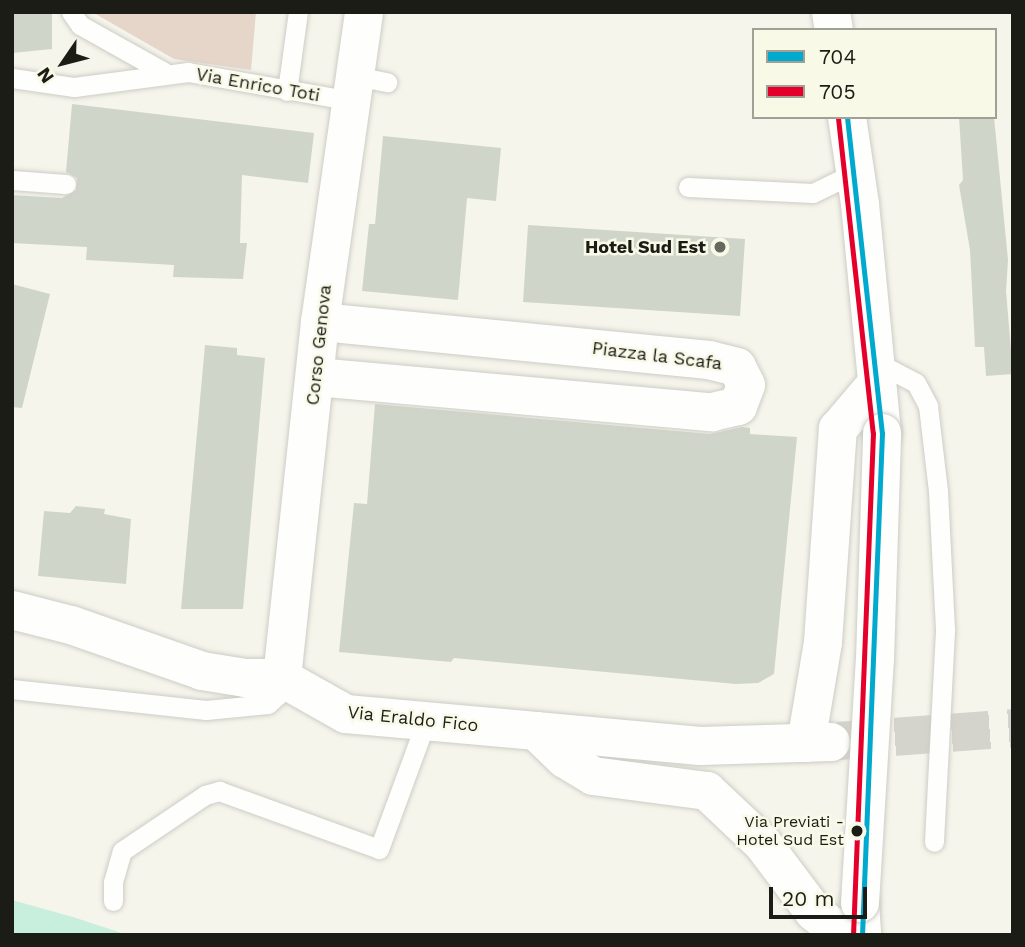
<!DOCTYPE html>
<html>
<head>
<meta charset="utf-8">
<style>
  body { margin:0 }
  #map { position:relative; width:1025px; height:947px; overflow:hidden; background:#f5f5ec; font-family:"Work Sans",sans-serif }
  div>[style] { position:absolute }
  [style*='--x'] { left:calc(var(--x)*1px); top:calc(var(--y)*1px); width:calc(var(--w)*1px); rotate:calc(var(--a)*1deg) }
  .green>* { inset:0; background:#e6d6ca }
  .water>* { inset:0; background:#c8efdd }
  .building>* { inset:0; background:#d0d5ca }
  .minor-tunnel>* { height:38px; margin-top:-19px; transform-origin:0; background:repeating-linear-gradient(90deg,#d4d4cc 0 38px,transparent 0 57px) }
  .roads { filter:drop-shadow(0 0 2px #cdcdc6) drop-shadow(0 0 2px #cdcdc6) }
  .service>* { height:19px; margin:-9.5px; padding:0 9.5px; transform-origin:9.5px; border-radius:9.5px; background:#fefefc }
  .minor>* { height:38px; margin:-19px; padding:0 19px; transform-origin:19px; border-radius:19px; background:#fefefc }
  .tertiary>* { height:38px; margin:-19px; padding:0 19px; transform-origin:19px; border-radius:19px; background:#fefefc }
  .primary>* { height:38px; margin:-19px; padding:0 19px; transform-origin:19px; border-radius:19px; background:#fefefc }
  .bridges { filter:drop-shadow(0 0 2px #cdcdc6) drop-shadow(0 0 2px #cdcdc6) }
  .primary-bridge>* { height:38px; margin:-19px; padding:0 19px; transform-origin:19px; border-radius:19px; background:#fefefc }
  .bus-1>* { height:5px; margin:-2.5px; padding:0 2.5px; transform-origin:2.5px; border-radius:2.5px; background:#00a9ce }
  .bus-2>* { height:5px; margin:-2.5px; padding:0 2.5px; transform-origin:2.5px; border-radius:2.5px; background:#e4002b }
  .dots>* { width:19px; height:19px; translate:-50% -50%; box-sizing:border-box; border:4px solid #f9f9e8; border-radius:50% }
  span { translate:-50% -50%; white-space:nowrap; text-align:center; line-height:1.15; -webkit-text-stroke:5px #f9f9e8; paint-order:stroke }
  .bus-label { font-size:16px; color:#1b1c15 }
  .right { translate:-100% -50%; text-align:right }
  .street-label { font-size:18px; color:#1b1c15 }
  .poi-label { font-size:18px; color:#1b1c15; font-weight:700 }
  .frame { position:absolute; inset:0; border:14px solid #1b1c15; pointer-events:none }
  .legend { position:absolute; left:752px; top:28px; width:245px; height:91px; box-sizing:border-box; background:#f9f9e8; border:2px solid #a0a194; margin:0; padding:9px 12px; list-style:none; font-size:21px; color:#1b1c15 }
  .legend li { display:flex; align-items:center; gap:14px; height:35px }
  .legend b { width:35px; border:2px solid #a0a194 }
  .north { position:absolute; left:28px; top:28px; width:70px; height:70px; -webkit-text-stroke:5px #f9f9e8; paint-order:stroke; rotate:235deg; font-size:19px; font-weight:700; line-height:28px; text-align:center; color:#1b1c15 }
  .north::after { content:''; display:block; margin:auto; width:24px; height:32px; background:#1b1c15; clip-path:polygon(50% 0,100% 100%,50% 72%,0 100%) }
  .scale { position:absolute; left:769px; top:887px; width:98px; height:32px; box-sizing:border-box; border:4px solid #1b1c15; border-top:0; padding-left:9px; font-size:21px; line-height:24px; white-space:nowrap; color:#1b1c15; -webkit-text-stroke:5px #f9f9e8; paint-order:stroke }
</style>
</head>
<body>
<div id="map">
  <div class="green">
    <div style="clip-path:polygon(92px 12px,256px 12px,251px 70px,174px 59px)"></div>
  </div>
  <div class="water">
    <div style="clip-path:polygon(12px 900px,73px 917px,128px 935px,12px 935px)"></div>
  </div>
  <div class="building">
    <div style="clip-path:polygon(12px 12px,52px 12px,52px 49px,12px 53px)"></div>
    <div style="clip-path:polygon(72px 104px,314px 133px,308px 183px,242px 175px,240px 243px,247px 243px,243px 279px,173px 277px,174px 265px,86px 260px,87px 247px,12px 243px,12px 195px,62px 198px,76px 190px,77px 178px,66px 172px)"></div>
    <div style="clip-path:polygon(959px 117px,994px 117px,1008px 260px,1006px 291px,1013px 374px,986px 376px,984px 347px,975px 347px,970px 250px,959px 185px,963px 180px)"></div>
    <div style="clip-path:polygon(383px 136px,501px 148px,496px 201px,467px 198px,458px 300px,362px 291px,369px 224px,375px 224px)"></div>
    <div style="clip-path:polygon(528px 225px,745px 239px,740px 316px,523px 302px)"></div>
    <div style="clip-path:polygon(12px 284px,50px 294px,22px 408px,12px 407px)"></div>
    <div style="clip-path:polygon(205px 345px,237px 348px,237px 355px,265px 358px,243px 609px,181px 609px)"></div>
    <div style="clip-path:polygon(375px 404px,710px 434px,742px 427px,750px 428px,750px 434px,797px 437px,774px 674px,758px 683px,736px 684px,454px 658px,451px 662px,339px 652px,354px 503px,367px 504px)"></div>
    <div style="clip-path:polygon(76px 506px,105px 509px,104px 514px,131px 519px,126px 584px,38px 576px,44px 511px,70px 513px)"></div>
  </div>
  <div class="minor-tunnel">
    <div style="--x:838;--y:741;--w:175;--a:-4.2"></div>
  </div>
  <div class="roads">
    <div class="service">
      <div style="--x:71;--y:12;--w:16;--a:55"></div>
      <div style="--x:80;--y:25;--w:96;--a:29.2"></div>
      <div style="--x:355;--y:76;--w:33;--a:11"></div>
      <div style="--x:12;--y:78;--w:63;--a:8.3"></div>
      <div style="--x:74;--y:87;--w:115;--a:-7.5"></div>
      <div style="--x:188;--y:72;--w:167;--a:10"></div>
      <div style="--x:287;--y:91;--w:80;--a:-82.1"></div>
      <div style="--x:12;--y:180;--w:54;--a:4.2"></div>
      <div style="--x:688;--y:187;--w:125;--a:2.7"></div>
      <div style="--x:813;--y:193;--w:48;--a:-26"></div>
      <div style="--x:874;--y:361;--w:47;--a:27.6"></div>
      <div style="--x:916;--y:383;--w:26;--a:62"></div>
      <div style="--x:928;--y:406;--w:86;--a:83.3"></div>
      <div style="--x:938;--y:491;--w:140;--a:87.1"></div>
      <div style="--x:945;--y:631;--w:211;--a:93"></div>
      <div style="--x:12;--y:689;--w:195;--a:6.2"></div>
      <div style="--x:206;--y:710;--w:62;--a:-5.5"></div>
      <div style="--x:268;--y:704;--w:13;--a:-42"></div>
      <div style="--x:278;--y:695;--w:17;--a:-77"></div>
      <div style="--x:113;--y:901;--w:19;--a:-90"></div>
      <div style="--x:113;--y:882;--w:32;--a:-74"></div>
      <div style="--x:122;--y:851;--w:100;--a:-34"></div>
      <div style="--x:205;--y:795;--w:15;--a:-16"></div>
      <div style="--x:219;--y:791;--w:170;--a:19.9"></div>
      <div style="--x:379;--y:849;--w:136;--a:-69.8"></div>
    </div>
    <div class="minor">
      <div style="--x:316;--y:377;--w:398;--a:5.1"></div>
      <div style="--x:712;--y:412;--w:27;--a:-13"></div>
      <div style="--x:738;--y:406;--w:22;--a:-69"></div>
      <div style="--x:746;--y:385;--w:20;--a:-117"></div>
      <div style="--x:737;--y:367;--w:29;--a:-166"></div>
      <div style="--x:709;--y:360;--w:391;--a:-174.4"></div>
      <div style="--x:282;--y:678;--w:358;--a:-83.9"></div>
      <div style="--x:320;--y:322;--w:313;--a:-81.9"></div>
      <div style="--x:536;--y:731;--w:165;--a:5.2"></div>
      <div style="--x:700;--y:746;--w:131;--a:-1.7"></div>
      <div style="--x:806;--y:743;--w:102;--a:-80.4"></div>
      <div style="--x:823;--y:642;--w:214;--a:-86"></div>
      <div style="--x:838;--y:429;--w:60;--a:-49.7"></div>
    </div>
    <div class="tertiary">
      <div style="--x:12;--y:610;--w:61;--a:14.3"></div>
      <div style="--x:71;--y:625;--w:139;--a:19.3"></div>
      <div style="--x:202;--y:671;--w:44;--a:9.2"></div>
      <div style="--x:245;--y:678;--w:37;--a:0"></div>
      <div style="--x:282;--y:678;--w:73;--a:29.4"></div>
      <div style="--x:346;--y:714;--w:191;--a:5.1"></div>
      <div style="--x:536;--y:731;--w:40;--a:44"></div>
      <div style="--x:565;--y:759;--w:33;--a:31"></div>
      <div style="--x:593;--y:776;--w:115;--a:7.5"></div>
      <div style="--x:707;--y:791;--w:77;--a:43.4"></div>
      <div style="--x:763;--y:844;--w:85;--a:53.1"></div>
      <div style="--x:814;--y:912;--w:36;--a:39"></div>
    </div>
    <div class="primary">
      <div style="--x:831;--y:12;--w:18;--a:81"></div>
      <div style="--x:847;--y:117;--w:88;--a:81.5"></div>
      <div style="--x:860;--y:204;--w:230;--a:84.5"></div>
      <div style="--x:860;--y:903;--w:32;--a:86"></div>
    </div>
  </div>
  <div class="bridges">
    <div class="primary-bridge">
      <div style="--x:860;--y:903;--w:243;--a:-86.5"></div>
      <div style="--x:875;--y:660;--w:227;--a:-88.2"></div>
    </div>
  </div>
  <div class="bus-1">
    <div style="--x:847;--y:117;--w:318;--a:83.7"></div>
    <div style="--x:882;--y:433;--w:502;--a:92.28"></div>
  </div>
  <div class="bus-2">
    <div style="--x:838;--y:118;--w:317;--a:83.7"></div>
    <div style="--x:873;--y:433;--w:502;--a:92.28"></div>
  </div>
  <div class="dots">
    <div style="left:720px;top:247px;background:#676860"></div>
    <div style="left:857px;top:831px;background:#1b1c15"></div>
  </div>
  <div class="bus-label">
    <span class="right" style="left:844px;top:831px">Via Previati -<br>Hotel Sud Est</span>
  </div>
  <div class="street-label">
    <span style="left:258px;top:85px;rotate:10deg">Via Enrico Toti</span>
    <span style="left:319px;top:345px;rotate:-84deg">Corso Genova</span>
    <span style="left:657px;top:356px;rotate:7deg">Piazza la Scafa</span>
    <span style="left:413px;top:719px;rotate:6deg">Via Eraldo Fico</span>
  </div>
  <div class="poi-label">
    <span class="right" style="left:706px;top:247px">Hotel Sud Est</span>
  </div>
  <div class="frame"></div>
  <ul class="legend">
  <li><b style="height:9px;background:#00a9ce"></b>704</li>
  <li><b style="height:9px;background:#e4002b"></b>705</li>
  </ul>
  <div class="north">N</div>
  <div class="scale">20 m</div>
</div>
</body>
</html>
